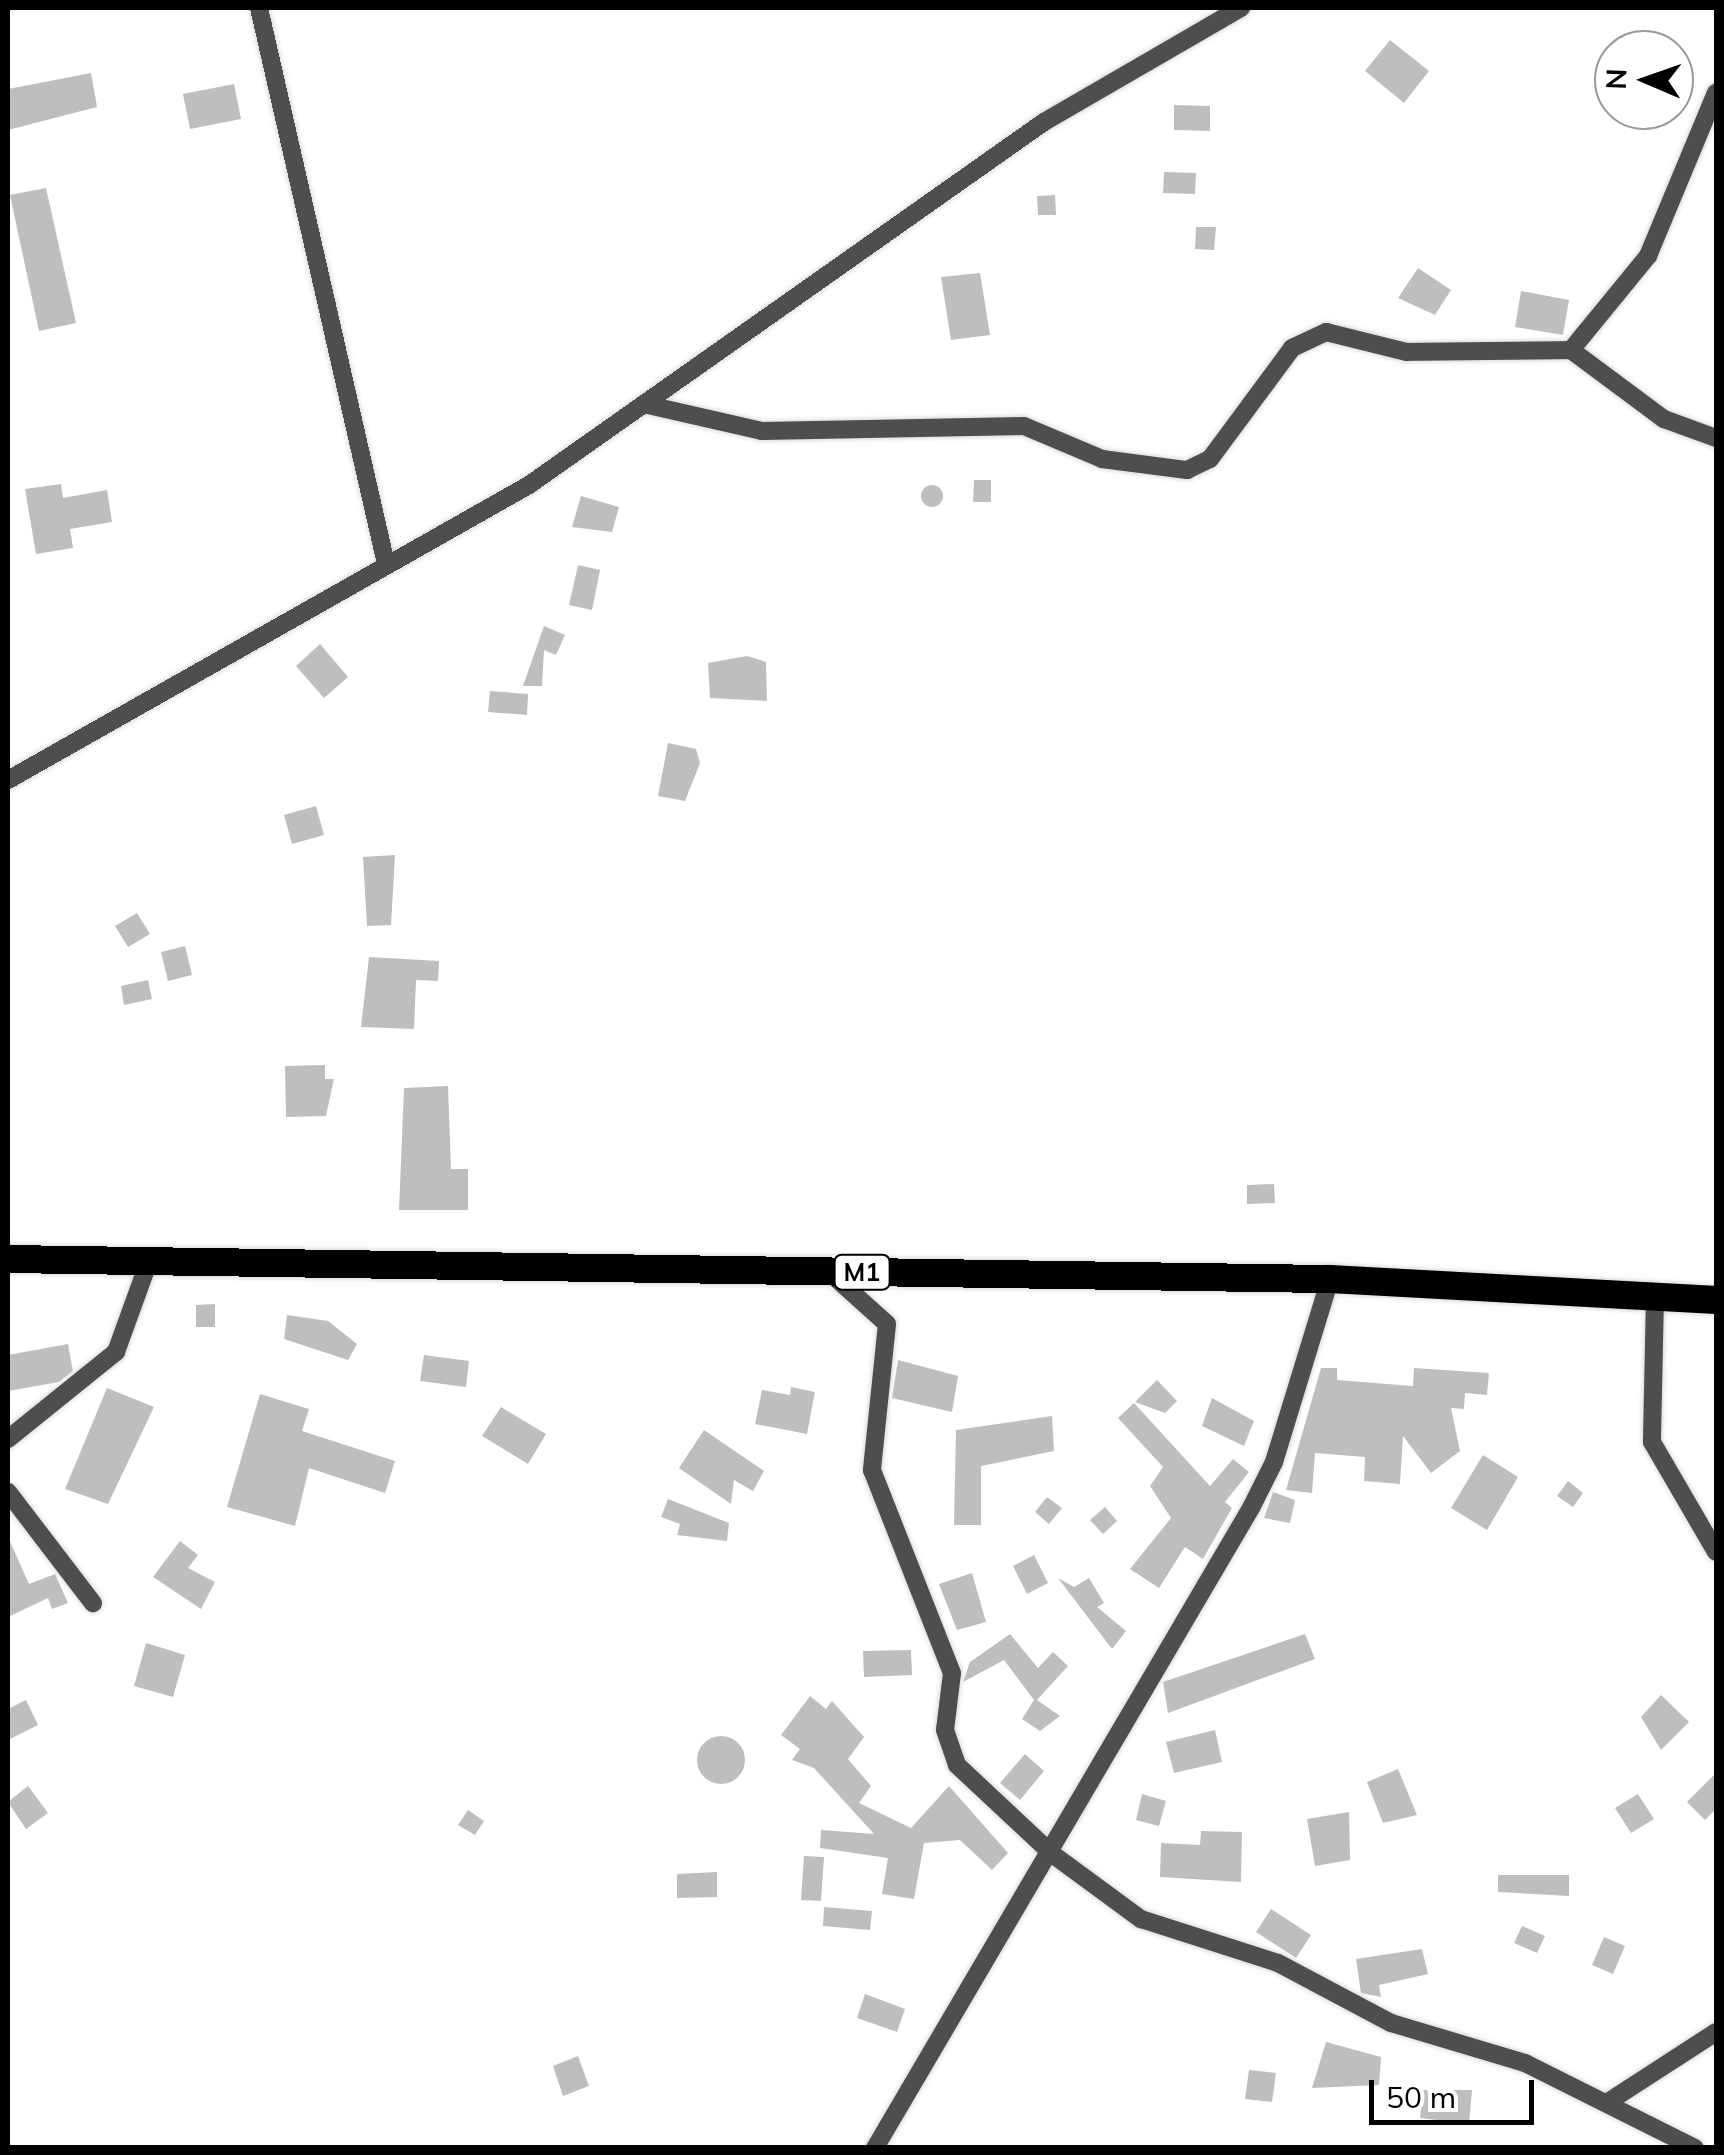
<!DOCTYPE html>
<html>
<head>
<meta charset="utf-8">
<style>
  body { margin:0 }
  #map { position:relative; width:1724px; height:2155px; overflow:hidden; background:#fff; font-family:Mulish,sans-serif }
  div>[style] { position:absolute }
  [style*='--x'] { left:calc(var(--x)*1px); top:calc(var(--y)*1px); width:calc(var(--w)*1px); rotate:calc(var(--a)*1deg) }
  .building>* { inset:0; background:#bebebe }
  .round { border-radius:50% }
  .roads { filter:drop-shadow(0 0 2px #dbdbdb) drop-shadow(0 0 2px #dbdbdb) }
  .minor>* { height:18px; margin:-9px; padding:0 9px; transform-origin:9px; border-radius:9px; background:#4e4e4e }
  .trunk>* { height:28px; margin:-14px; padding:0 14px; transform-origin:14px; border-radius:14px; background:#000 }
  span { translate:-50% -50%; white-space:nowrap; text-align:center; line-height:1.15; -webkit-text-stroke:8px #fff; paint-order:stroke }
  .shield-label span { padding:2px 8px; background:#fff; border:2px solid; border-radius:8px; -webkit-text-stroke-width:0 }
  .shield-label { font-size:25px; color:#000; font-weight:700 }
  .frame { position:absolute; inset:0; border:10px solid #000; pointer-events:none }
  .north { position:absolute; left:1594px; top:30px; width:100px; height:100px; box-sizing:border-box; background:#fff; border:2px solid #999; border-radius:50%; rotate:272deg; font-size:28px; font-weight:700; line-height:40px; text-align:center; color:#000 }
  .north::after { content:''; display:block; margin:auto; width:35px; height:45px; background:#000; clip-path:polygon(50% 0,100% 100%,50% 72%,0 100%) }
  .scale { position:absolute; left:1369px; top:2080px; width:165px; height:45px; box-sizing:border-box; border:5px solid #000; border-top:0; padding-left:12px; font-size:30px; line-height:35px; white-space:nowrap; color:#000; -webkit-text-stroke:8px #fff; paint-order:stroke }
</style>
</head>
<body>
<div id="map">
  <div class="building">
    <div style="clip-path:polygon(1390px 40px,1429px 71px,1404px 103px,1365px 71px)"></div>
    <div style="clip-path:polygon(91px 73px,97px 107px,8px 130px,8px 89px)"></div>
    <div style="clip-path:polygon(234px 84px,241px 119px,190px 129px,183px 94px)"></div>
    <div style="clip-path:polygon(1174px 105px,1210px 106px,1210px 131px,1174px 130px)"></div>
    <div style="clip-path:polygon(1164px 172px,1196px 173px,1195px 194px,1163px 193px)"></div>
    <div style="clip-path:polygon(46px 188px,76px 323px,39px 331px,10px 195px)"></div>
    <div style="clip-path:polygon(1055px 195px,1056px 215px,1038px 215px,1037px 196px)"></div>
    <div style="clip-path:polygon(1196px 227px,1216px 227px,1214px 250px,1195px 249px)"></div>
    <div style="clip-path:polygon(1418px 268px,1451px 290px,1435px 315px,1398px 298px)"></div>
    <div style="clip-path:polygon(980px 273px,990px 335px,951px 340px,941px 277px)"></div>
    <div style="clip-path:polygon(1521px 291px,1569px 300px,1563px 335px,1515px 327px)"></div>
    <div style="clip-path:polygon(974px 480px,991px 480px,991px 502px,973px 502px)"></div>
    <div style="clip-path:polygon(61px 484px,63px 498px,107px 490px,112px 522px,70px 529px,73px 548px,36px 554px,25px 489px)"></div>
    <div class="round" style="left:921px;top:485px;width:22px;height:22px"></div>
    <div style="clip-path:polygon(581px 496px,619px 507px,612px 532px,572px 527px)"></div>
    <div style="clip-path:polygon(578px 565px,600px 570px,592px 610px,569px 605px)"></div>
    <div style="clip-path:polygon(544px 626px,565px 635px,556px 655px,544px 650px,542px 686px,523px 686px)"></div>
    <div style="clip-path:polygon(320px 644px,348px 677px,324px 698px,296px 666px)"></div>
    <div style="clip-path:polygon(747px 656px,766px 662px,767px 701px,710px 698px,708px 663px)"></div>
    <div style="clip-path:polygon(490px 691px,528px 694px,527px 715px,488px 712px)"></div>
    <div style="clip-path:polygon(668px 743px,696px 749px,700px 763px,685px 801px,658px 796px)"></div>
    <div style="clip-path:polygon(316px 806px,324px 835px,292px 844px,284px 815px)"></div>
    <div style="clip-path:polygon(395px 855px,391px 925px,367px 926px,363px 857px)"></div>
    <div style="clip-path:polygon(137px 913px,150px 934px,128px 947px,115px 926px)"></div>
    <div style="clip-path:polygon(185px 946px,192px 975px,168px 981px,161px 952px)"></div>
    <div style="clip-path:polygon(369px 957px,439px 961px,438px 981px,416px 980px,414px 1029px,361px 1027px)"></div>
    <div style="clip-path:polygon(148px 980px,152px 999px,124px 1005px,121px 986px)"></div>
    <div style="clip-path:polygon(325px 1065px,325px 1079px,334px 1079px,326px 1116px,286px 1117px,285px 1066px)"></div>
    <div style="clip-path:polygon(448px 1086px,451px 1169px,468px 1169px,468px 1210px,399px 1210px,404px 1088px)"></div>
    <div style="clip-path:polygon(1274px 1184px,1275px 1203px,1247px 1204px,1247px 1185px)"></div>
    <div style="clip-path:polygon(215px 1304px,215px 1327px,196px 1327px,196px 1305px)"></div>
    <div style="clip-path:polygon(287px 1315px,328px 1321px,357px 1344px,348px 1360px,284px 1339px)"></div>
    <div style="clip-path:polygon(68px 1344px,73px 1371px,59px 1382px,8px 1391px,8px 1355px)"></div>
    <div style="clip-path:polygon(424px 1355px,469px 1361px,466px 1387px,420px 1381px)"></div>
    <div style="clip-path:polygon(898px 1360px,958px 1376px,952px 1412px,892px 1398px)"></div>
    <div style="clip-path:polygon(1321px 1368px,1337px 1368px,1337px 1380px,1413px 1386px,1414px 1368px,1489px 1373px,1487px 1395px,1465px 1393px,1464px 1409px,1451px 1408px,1460px 1451px,1431px 1473px,1403px 1436px,1400px 1484px,1364px 1481px,1365px 1457px,1315px 1453px,1312px 1493px,1286px 1490px)"></div>
    <div style="clip-path:polygon(1157px 1380px,1177px 1401px,1165px 1413px,1135px 1402px)"></div>
    <div style="clip-path:polygon(791px 1387px,815px 1392px,807px 1434px,755px 1424px,762px 1390px,790px 1395px)"></div>
    <div style="clip-path:polygon(107px 1388px,154px 1407px,108px 1504px,65px 1489px)"></div>
    <div style="clip-path:polygon(260px 1394px,309px 1409px,302px 1431px,395px 1461px,385px 1493px,309px 1468px,295px 1526px,227px 1507px)"></div>
    <div style="clip-path:polygon(1212px 1398px,1254px 1421px,1244px 1446px,1202px 1426px)"></div>
    <div style="clip-path:polygon(1134px 1403px,1210px 1486px,1233px 1459px,1249px 1472px,1225px 1502px,1232px 1508px,1203px 1559px,1185px 1547px,1159px 1588px,1130px 1569px,1171px 1518px,1150px 1486px,1163px 1467px,1118px 1418px)"></div>
    <div style="clip-path:polygon(501px 1407px,546px 1434px,528px 1464px,482px 1436px)"></div>
    <div style="clip-path:polygon(1052px 1416px,1054px 1451px,981px 1466px,981px 1525px,954px 1525px,956px 1430px)"></div>
    <div style="clip-path:polygon(704px 1430px,764px 1471px,753px 1491px,734px 1480px,731px 1504px,679px 1468px)"></div>
    <div style="clip-path:polygon(1483px 1455px,1518px 1477px,1487px 1530px,1451px 1508px)"></div>
    <div style="clip-path:polygon(1568px 1481px,1583px 1493px,1573px 1507px,1557px 1496px)"></div>
    <div style="clip-path:polygon(1273px 1492px,1295px 1500px,1290px 1523px,1264px 1518px)"></div>
    <div style="clip-path:polygon(1047px 1497px,1062px 1508px,1049px 1524px,1035px 1512px)"></div>
    <div style="clip-path:polygon(668px 1499px,729px 1523px,727px 1541px,677px 1535px,680px 1524px,661px 1517px)"></div>
    <div style="clip-path:polygon(1105px 1507px,1117px 1521px,1103px 1534px,1090px 1520px)"></div>
    <div style="clip-path:polygon(8px 1537px,29px 1584px,55px 1574px,68px 1603px,52px 1609px,48px 1598px,8px 1617px)"></div>
    <div style="clip-path:polygon(180px 1541px,198px 1555px,188px 1568px,215px 1582px,201px 1609px,153px 1577px)"></div>
    <div style="clip-path:polygon(1034px 1555px,1048px 1583px,1027px 1594px,1013px 1566px)"></div>
    <div style="clip-path:polygon(972px 1573px,986px 1622px,957px 1630px,939px 1584px)"></div>
    <div style="clip-path:polygon(1058px 1578px,1074px 1587px,1089px 1578px,1104px 1603px,1097px 1607px,1126px 1631px,1112px 1649px)"></div>
    <div style="clip-path:polygon(1010px 1634px,1038px 1668px,1053px 1652px,1068px 1666px,1037px 1700px,1060px 1716px,1040px 1731px,1022px 1719px,1034px 1700px,1004px 1660px,963px 1682px,970px 1662px)"></div>
    <div style="clip-path:polygon(1305px 1634px,1315px 1659px,1168px 1713px,1163px 1682px)"></div>
    <div style="clip-path:polygon(146px 1643px,185px 1655px,173px 1697px,134px 1686px)"></div>
    <div style="clip-path:polygon(911px 1650px,912px 1675px,864px 1677px,863px 1651px)"></div>
    <div style="clip-path:polygon(1661px 1695px,1689px 1722px,1661px 1750px,1641px 1717px)"></div>
    <div style="clip-path:polygon(810px 1696px,826px 1709px,832px 1701px,864px 1737px,848px 1759px,871px 1786px,859px 1803px,911px 1828px,949px 1786px,1008px 1853px,992px 1870px,960px 1840px,924px 1843px,914px 1899px,882px 1894px,888px 1858px,820px 1848px,821px 1830px,874px 1834px,814px 1768px,792px 1760px,800px 1749px,781px 1735px)"></div>
    <div style="clip-path:polygon(26px 1700px,38px 1725px,8px 1740px,8px 1709px)"></div>
    <div style="clip-path:polygon(1215px 1730px,1222px 1762px,1174px 1773px,1166px 1742px)"></div>
    <div class="round" style="left:697px;top:1736px;width:48px;height:48px"></div>
    <div style="clip-path:polygon(1025px 1754px,1044px 1771px,1020px 1800px,1000px 1783px)"></div>
    <div style="clip-path:polygon(1398px 1769px,1417px 1815px,1383px 1823px,1367px 1782px)"></div>
    <div style="clip-path:polygon(1716px 1773px,1716px 1809px,1705px 1820px,1687px 1802px)"></div>
    <div style="clip-path:polygon(28px 1786px,48px 1813px,26px 1829px,8px 1802px)"></div>
    <div style="clip-path:polygon(1142px 1794px,1166px 1801px,1159px 1826px,1136px 1820px)"></div>
    <div style="clip-path:polygon(1638px 1794px,1654px 1819px,1631px 1833px,1615px 1808px)"></div>
    <div style="clip-path:polygon(468px 1810px,484px 1821px,475px 1835px,458px 1825px)"></div>
    <div style="clip-path:polygon(1349px 1812px,1350px 1860px,1315px 1866px,1307px 1819px)"></div>
    <div style="clip-path:polygon(1201px 1831px,1242px 1832px,1241px 1882px,1160px 1877px,1161px 1843px,1200px 1845px)"></div>
    <div style="clip-path:polygon(804px 1856px,824px 1857px,821px 1901px,801px 1900px)"></div>
    <div style="clip-path:polygon(717px 1872px,717px 1897px,677px 1898px,677px 1874px)"></div>
    <div style="clip-path:polygon(1498px 1875px,1569px 1875px,1569px 1896px,1498px 1892px)"></div>
    <div style="clip-path:polygon(824px 1907px,872px 1911px,870px 1930px,823px 1926px)"></div>
    <div style="clip-path:polygon(1271px 1909px,1311px 1935px,1296px 1958px,1256px 1932px)"></div>
    <div style="clip-path:polygon(1522px 1926px,1545px 1936px,1537px 1953px,1514px 1943px)"></div>
    <div style="clip-path:polygon(1604px 1937px,1625px 1946px,1613px 1974px,1592px 1965px)"></div>
    <div style="clip-path:polygon(1422px 1949px,1428px 1974px,1379px 1985px,1381px 1997px,1361px 1993px,1356px 1959px)"></div>
    <div style="clip-path:polygon(865px 1994px,905px 2009px,897px 2032px,857px 2018px)"></div>
    <div style="clip-path:polygon(1326px 2042px,1381px 2057px,1379px 2085px,1312px 2088px)"></div>
    <div style="clip-path:polygon(578px 2056px,589px 2086px,563px 2096px,553px 2066px)"></div>
    <div style="clip-path:polygon(1249px 2070px,1276px 2073px,1272px 2102px,1245px 2099px)"></div>
    <div style="clip-path:polygon(1423px 2090px,1472px 2090px,1469px 2124px,1420px 2118px)"></div>
  </div>
  <div class="roads">
    <div class="minor">
      <div style="--x:259;--y:8;--w:570;--a:77.13"></div>
      <div style="--x:1571;--y:350;--w:122;--a:-50.7"></div>
      <div style="--x:1648;--y:256;--w:177;--a:-67.4"></div>
      <div style="--x:648;--y:405;--w:117;--a:12.8"></div>
      <div style="--x:762;--y:431;--w:262;--a:-1.1"></div>
      <div style="--x:1024;--y:426;--w:85;--a:22.9"></div>
      <div style="--x:1102;--y:459;--w:86;--a:7.4"></div>
      <div style="--x:1187;--y:470;--w:25;--a:-26"></div>
      <div style="--x:1210;--y:459;--w:138;--a:-53.5"></div>
      <div style="--x:1292;--y:348;--w:38;--a:-25"></div>
      <div style="--x:1326;--y:332;--w:83;--a:13.9"></div>
      <div style="--x:1407;--y:352;--w:164;--a:-0.7"></div>
      <div style="--x:1571;--y:350;--w:116;--a:36.6"></div>
      <div style="--x:1664;--y:419;--w:55;--a:20.1"></div>
      <div style="--x:8;--y:780;--w:599;--a:-29.52"></div>
      <div style="--x:529;--y:485;--w:630;--a:-35.18"></div>
      <div style="--x:1044;--y:122;--w:228;--a:-30.1"></div>
      <div style="--x:828;--y:1271;--w:79;--a:41.9"></div>
      <div style="--x:887;--y:1324;--w:147;--a:95.9"></div>
      <div style="--x:872;--y:1470;--w:218;--a:68.5"></div>
      <div style="--x:952;--y:1673;--w:57;--a:97"></div>
      <div style="--x:945;--y:1730;--w:37;--a:71"></div>
      <div style="--x:957;--y:1765;--w:129;--a:43.1"></div>
      <div style="--x:1051;--y:1853;--w:112;--a:36.3"></div>
      <div style="--x:1141;--y:1919;--w:144;--a:17.8"></div>
      <div style="--x:1278;--y:1963;--w:128;--a:28"></div>
      <div style="--x:1391;--y:2023;--w:140;--a:16.6"></div>
      <div style="--x:1525;--y:2063;--w:190;--a:26.6"></div>
      <div style="--x:1655;--y:1296;--w:146;--a:91.2"></div>
      <div style="--x:1652;--y:1442;--w:127;--a:59.8"></div>
      <div style="--x:8;--y:1439;--w:139;--a:-38.9"></div>
      <div style="--x:116;--y:1352;--w:97;--a:-70.1"></div>
      <div style="--x:8;--y:1492;--w:140;--a:52.6"></div>
      <div style="--x:1608;--y:2102;--w:129;--a:-32.9"></div>
      <div style="--x:875;--y:2148;--w:742;--a:-59.57"></div>
      <div style="--x:1251;--y:1508;--w:51;--a:-63.4"></div>
      <div style="--x:1274;--y:1462;--w:191;--a:-73"></div>
    </div>
    <div class="trunk">
      <div style="--x:8;--y:1259;--w:1322;--a:0.87"></div>
      <div style="--x:1330;--y:1279;--w:387;--a:3.1"></div>
    </div>
  </div>
  <div class="shield-label">
    <span style="left:862px;top:1272px">M1</span>
  </div>
  <div class="frame"></div>
  <div class="north">N</div>
  <div class="scale">50 m</div>
</div>
</body>
</html>
